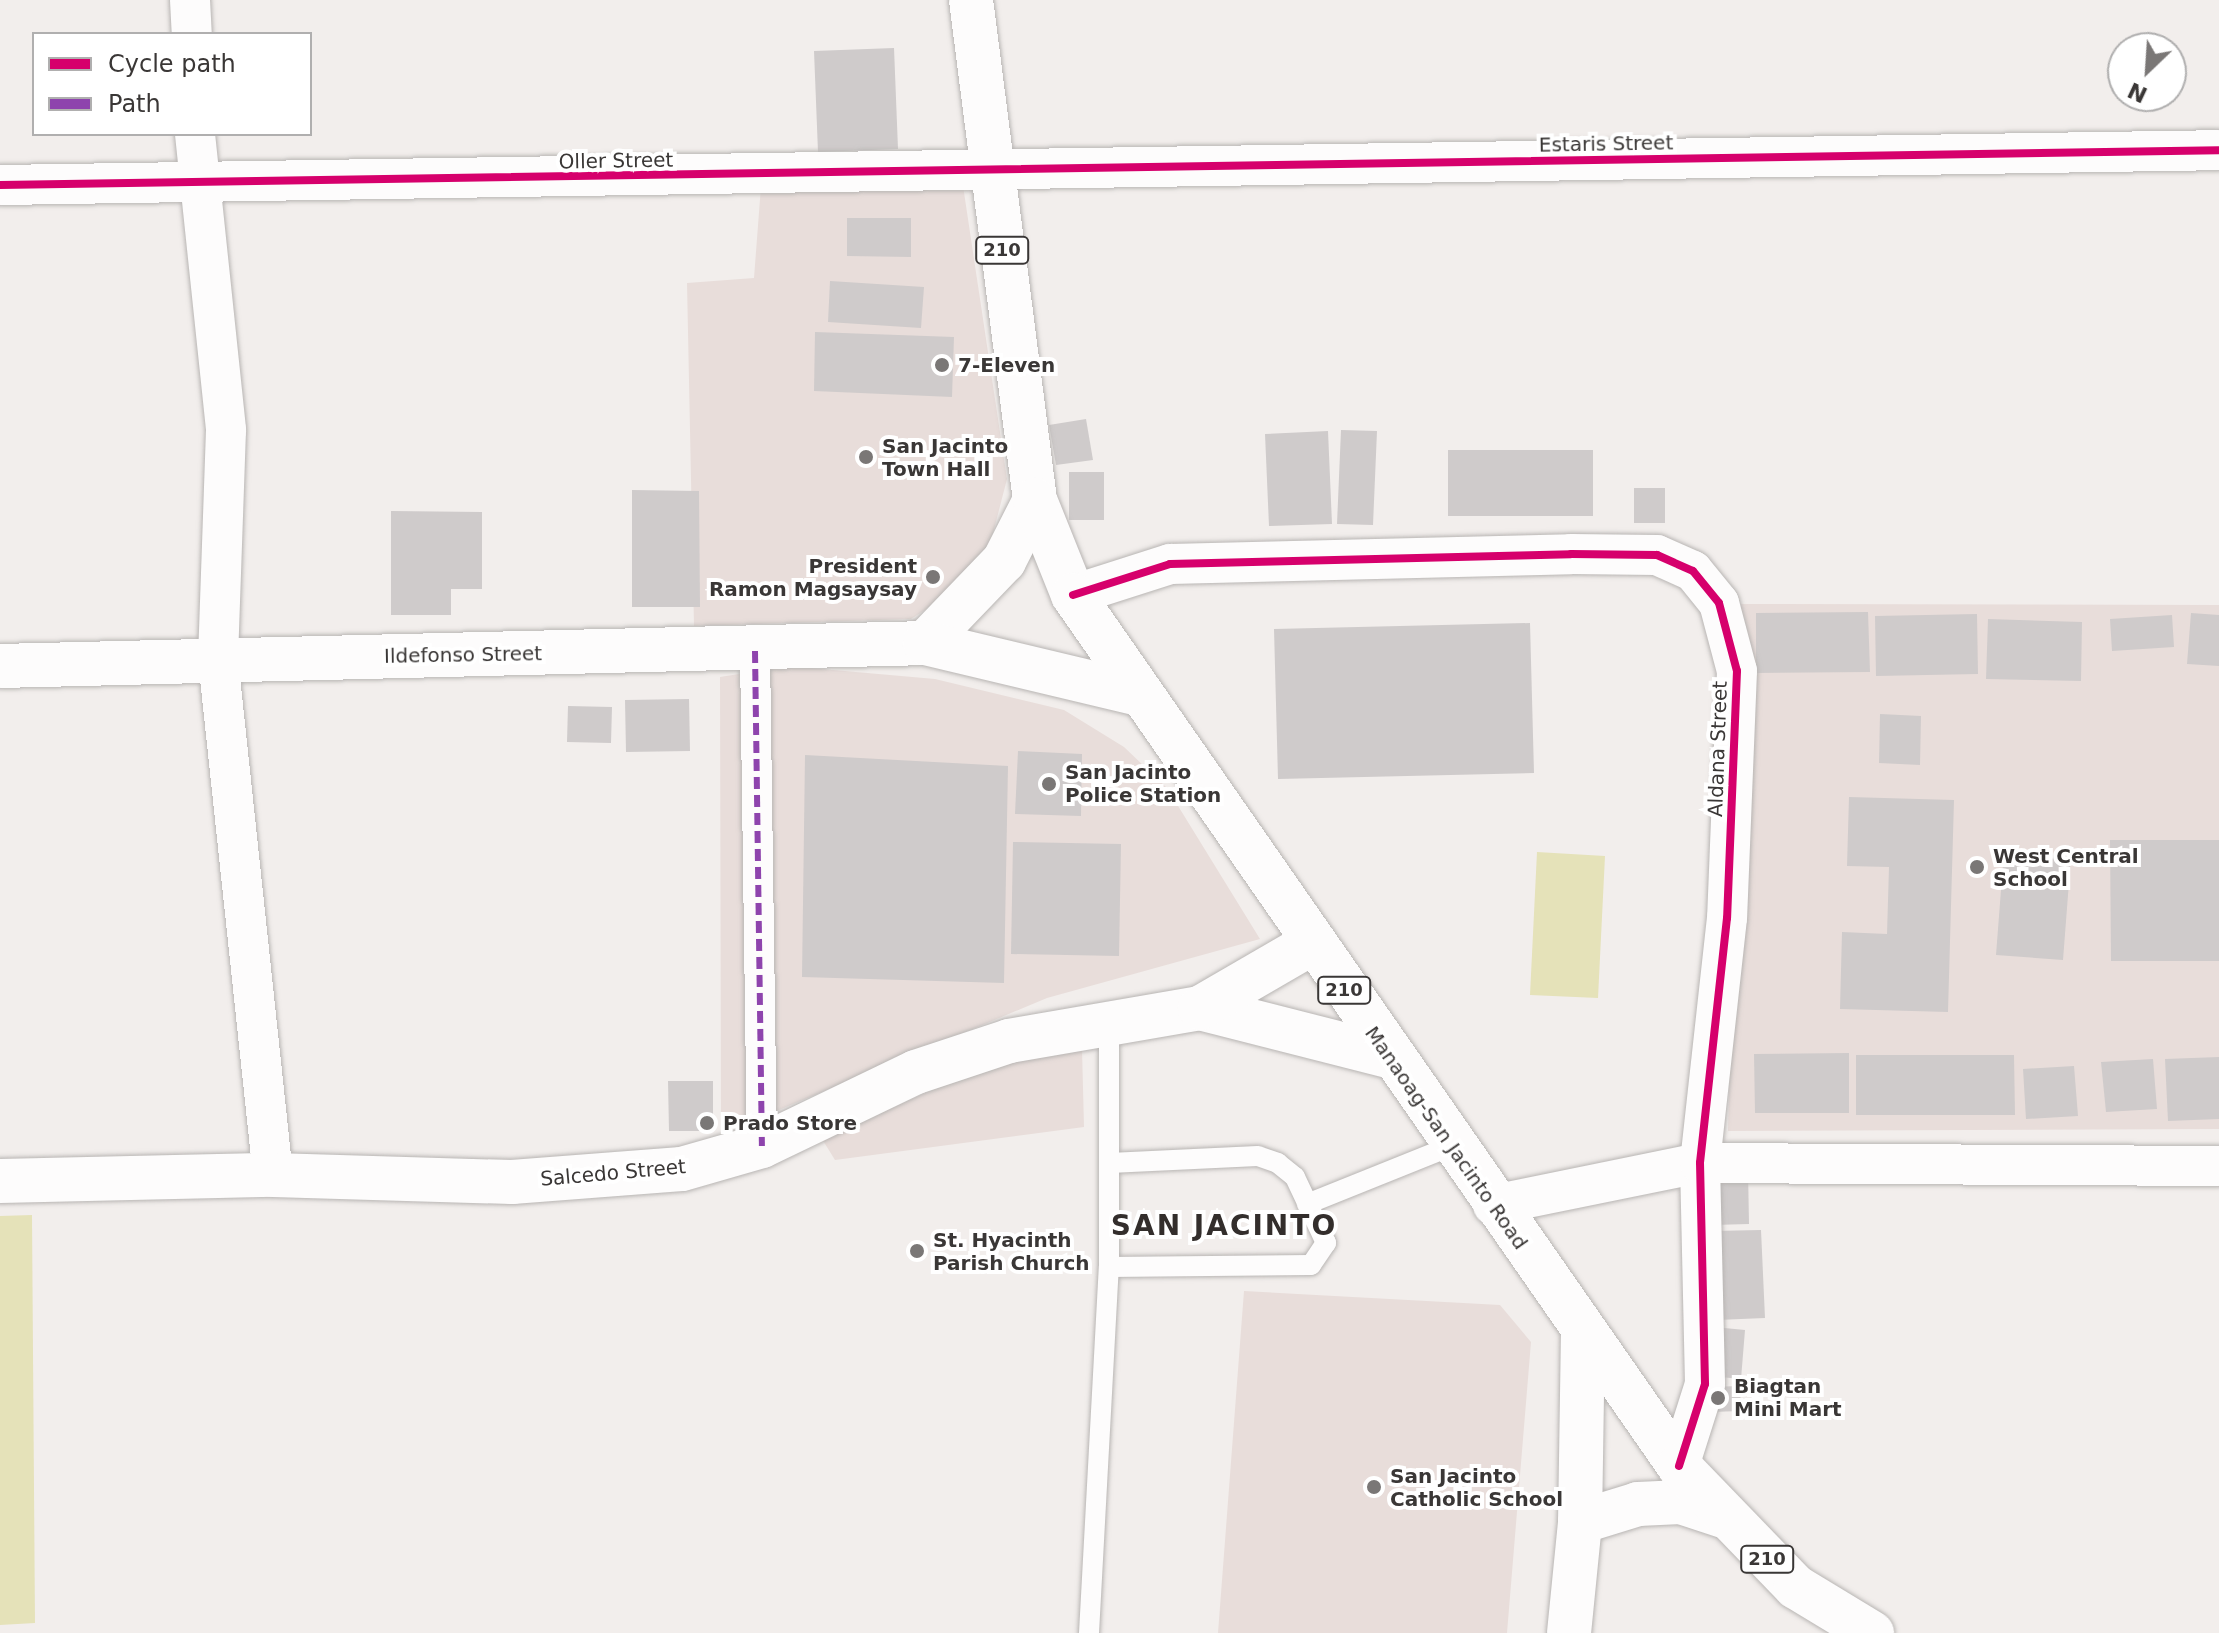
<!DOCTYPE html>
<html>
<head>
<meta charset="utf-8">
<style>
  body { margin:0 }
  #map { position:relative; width:2219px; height:1633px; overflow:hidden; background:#f2eeec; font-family:"DejaVu Sans",sans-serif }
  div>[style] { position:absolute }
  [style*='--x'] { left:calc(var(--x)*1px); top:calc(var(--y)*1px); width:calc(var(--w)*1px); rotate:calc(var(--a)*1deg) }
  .built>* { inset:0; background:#e8ddda }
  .green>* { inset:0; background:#e5e2b9 }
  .building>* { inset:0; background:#cfcbcb }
  .roads { filter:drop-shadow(0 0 2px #b8b5b3) drop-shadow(0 0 2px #b8b5b3) }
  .service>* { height:20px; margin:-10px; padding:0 10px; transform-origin:10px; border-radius:10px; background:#fdfcfc }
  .pedestrian>* { height:30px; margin:-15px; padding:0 15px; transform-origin:15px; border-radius:15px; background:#fdfcfc }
  .minor>* { height:40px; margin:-20px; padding:0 20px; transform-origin:20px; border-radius:20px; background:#fdfcfc }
  .tertiary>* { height:44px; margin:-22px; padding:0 22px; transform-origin:22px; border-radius:22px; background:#fdfcfc }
  .secondary>* { height:44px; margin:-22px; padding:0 22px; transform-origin:22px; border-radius:22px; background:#fdfcfc }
  .primary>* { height:44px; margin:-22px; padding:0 22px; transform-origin:22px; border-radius:22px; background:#fdfcfc }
  .quiet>* { height:6px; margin-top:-3px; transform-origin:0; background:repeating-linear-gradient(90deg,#8e44ad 0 12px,transparent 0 18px) }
  .cycleway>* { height:8px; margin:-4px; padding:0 4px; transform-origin:4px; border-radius:4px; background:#d6006c }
  .dots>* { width:22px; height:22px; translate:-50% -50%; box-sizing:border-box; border:4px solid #fff; border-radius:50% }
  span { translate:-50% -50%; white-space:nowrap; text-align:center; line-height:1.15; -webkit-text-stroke:8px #fff; paint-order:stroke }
  .shield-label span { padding:2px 6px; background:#fff; border:2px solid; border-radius:6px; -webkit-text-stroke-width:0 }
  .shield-label { font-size:18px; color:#3a3736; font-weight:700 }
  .street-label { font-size:20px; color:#3a3736 }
  .poi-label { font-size:20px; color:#3a3736; font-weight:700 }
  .left { translate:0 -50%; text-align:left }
  .right { translate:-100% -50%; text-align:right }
  .district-label { font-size:28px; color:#332e2c; font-weight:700; letter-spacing:2px }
  .legend { position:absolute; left:32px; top:32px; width:280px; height:104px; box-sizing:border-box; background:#fff; border:2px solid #b0afaf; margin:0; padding:10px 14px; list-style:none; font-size:24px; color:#3a3736 }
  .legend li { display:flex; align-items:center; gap:16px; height:40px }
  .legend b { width:40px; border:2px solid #b0afaf }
  .north { position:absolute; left:2107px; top:32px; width:80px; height:80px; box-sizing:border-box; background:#fff; border:2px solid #b0afaf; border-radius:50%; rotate:205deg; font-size:22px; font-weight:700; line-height:32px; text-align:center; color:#3a3736 }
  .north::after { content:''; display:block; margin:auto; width:28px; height:36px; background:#7a7776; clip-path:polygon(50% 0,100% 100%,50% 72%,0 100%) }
</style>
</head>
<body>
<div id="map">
  <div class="built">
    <div style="clip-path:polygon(962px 179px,1007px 479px,991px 541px,965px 584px,911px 619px,694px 626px,687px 283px,754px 278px,761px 186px)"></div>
    <div style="clip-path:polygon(1741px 604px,2219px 605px,2219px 1129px,1728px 1131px)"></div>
    <div style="clip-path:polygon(788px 666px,935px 679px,1064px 710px,1124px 747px,1167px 788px,1260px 939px,1047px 998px,721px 1134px,720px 677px)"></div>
    <div style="clip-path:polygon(1082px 1049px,1084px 1127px,835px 1160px,822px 1139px,997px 1061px)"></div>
    <div style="clip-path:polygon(1244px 1291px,1500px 1305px,1531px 1342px,1507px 1633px,1218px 1633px)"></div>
  </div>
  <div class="green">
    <div style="clip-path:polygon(1537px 852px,1605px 856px,1598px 998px,1530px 995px)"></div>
    <div style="clip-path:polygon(32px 1215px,35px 1623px,0 1625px,0 1216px)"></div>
  </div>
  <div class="building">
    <div style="clip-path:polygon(894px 48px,898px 149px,818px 152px,814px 51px)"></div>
    <div style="clip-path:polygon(847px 218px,911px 218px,911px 257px,847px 256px)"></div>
    <div style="clip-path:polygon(830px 281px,924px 287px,921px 328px,828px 322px)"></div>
    <div style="clip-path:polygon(815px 332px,954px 337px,952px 397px,814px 391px)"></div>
    <div style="clip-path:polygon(1086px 419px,1093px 460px,1056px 465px,1049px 425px)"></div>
    <div style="clip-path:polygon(1341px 430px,1377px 431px,1373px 525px,1337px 524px)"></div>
    <div style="clip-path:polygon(1328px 431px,1332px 524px,1269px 526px,1265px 434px)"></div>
    <div style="clip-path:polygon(1448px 450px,1593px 450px,1593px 516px,1448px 516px)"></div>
    <div style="clip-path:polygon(1069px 472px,1104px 472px,1104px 520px,1069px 520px)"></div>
    <div style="clip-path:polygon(1634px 488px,1665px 488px,1665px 523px,1634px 523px)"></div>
    <div style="clip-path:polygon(632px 490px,699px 491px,700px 607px,632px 607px)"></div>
    <div style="clip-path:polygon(391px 511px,482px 512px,482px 589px,451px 589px,451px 615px,391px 615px)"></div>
    <div style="clip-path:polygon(1868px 612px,1870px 672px,1756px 673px,1756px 613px)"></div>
    <div style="clip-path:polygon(2191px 613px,2219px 615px,2219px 666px,2187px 664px)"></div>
    <div style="clip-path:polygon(1977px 614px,1978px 674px,1876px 676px,1875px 616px)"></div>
    <div style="clip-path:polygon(2172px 615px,2174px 647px,2112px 651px,2110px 619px)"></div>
    <div style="clip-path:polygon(1988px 619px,2082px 622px,2081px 681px,1986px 679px)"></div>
    <div style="clip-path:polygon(1530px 623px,1534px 773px,1278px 779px,1274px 629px)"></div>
    <div style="clip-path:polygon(689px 699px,690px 751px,626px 752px,625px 700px)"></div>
    <div style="clip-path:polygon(568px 706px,612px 707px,611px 743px,567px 742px)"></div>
    <div style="clip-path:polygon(1880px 714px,1921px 716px,1920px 765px,1879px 763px)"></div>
    <div style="clip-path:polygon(1018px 751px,1082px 754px,1081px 816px,1015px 814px)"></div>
    <div style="clip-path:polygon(805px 755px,1008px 766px,1004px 983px,802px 977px)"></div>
    <div style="clip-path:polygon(1849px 797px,1954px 800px,1948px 1012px,1840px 1009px,1842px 932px,1887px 934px,1889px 867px,1847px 866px)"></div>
    <div style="clip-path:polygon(2110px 840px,2219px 840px,2219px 961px,2111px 961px)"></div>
    <div style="clip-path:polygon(1013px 842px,1121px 844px,1119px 956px,1011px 954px)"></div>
    <div style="clip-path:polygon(2004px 851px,2071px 856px,2063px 960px,1996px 955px)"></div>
    <div style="clip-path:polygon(1849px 1053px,1849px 1113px,1755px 1113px,1754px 1054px)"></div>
    <div style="clip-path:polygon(1856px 1055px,2014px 1055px,2015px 1115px,1856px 1115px)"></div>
    <div style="clip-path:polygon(2219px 1057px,2219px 1119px,2168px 1121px,2165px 1059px)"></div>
    <div style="clip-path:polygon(2153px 1059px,2157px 1109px,2106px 1112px,2101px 1062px)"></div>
    <div style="clip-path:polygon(2074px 1066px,2078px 1116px,2026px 1119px,2023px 1069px)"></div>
    <div style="clip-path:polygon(668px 1081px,713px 1081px,713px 1131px,669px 1131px)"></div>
    <div style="clip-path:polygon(1748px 1170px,1749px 1224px,1713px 1225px,1711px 1171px)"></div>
    <div style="clip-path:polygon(1761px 1230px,1765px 1318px,1717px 1320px,1713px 1231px)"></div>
    <div style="clip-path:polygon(1714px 1327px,1745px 1330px,1741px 1379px,1710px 1376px)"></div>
    <div style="clip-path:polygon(1740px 1386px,1741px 1411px,1710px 1412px,1709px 1387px)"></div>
  </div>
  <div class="roads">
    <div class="service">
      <div style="--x:1307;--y:1204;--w:155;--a:-21.9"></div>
      <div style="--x:1109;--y:1267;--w:202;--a:-0.6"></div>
      <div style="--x:1311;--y:1265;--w:27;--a:-56"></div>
      <div style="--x:1326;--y:1243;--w:73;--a:-115.2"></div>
      <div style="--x:1295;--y:1177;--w:22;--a:-141"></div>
      <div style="--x:1278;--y:1163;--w:21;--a:-161"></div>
      <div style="--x:1258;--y:1156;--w:149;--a:177.3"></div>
      <div style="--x:1089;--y:1633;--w:367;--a:-86.9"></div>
      <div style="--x:1109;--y:1267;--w:241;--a:-90"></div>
    </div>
    <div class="pedestrian">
      <div style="--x:755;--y:651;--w:495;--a:89.2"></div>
    </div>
    <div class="minor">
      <div style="--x:190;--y:0;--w:34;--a:87"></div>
      <div style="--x:195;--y:134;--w:298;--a:84"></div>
      <div style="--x:226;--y:430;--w:229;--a:92"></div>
      <div style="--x:218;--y:659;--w:519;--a:83.92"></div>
      <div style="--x:0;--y:185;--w:2219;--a:-0.9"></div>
      <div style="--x:1073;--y:595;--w:102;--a:-17.7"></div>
      <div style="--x:1170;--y:564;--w:401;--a:-1.4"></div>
      <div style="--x:1571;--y:554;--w:86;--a:0.7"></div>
      <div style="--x:1657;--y:555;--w:39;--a:24"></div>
      <div style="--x:1693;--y:571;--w:41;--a:50.9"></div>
      <div style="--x:1719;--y:603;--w:70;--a:75.2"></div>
      <div style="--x:1737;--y:671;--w:247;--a:92.3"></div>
      <div style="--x:1727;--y:918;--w:246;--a:96.3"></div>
      <div style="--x:1700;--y:1163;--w:221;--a:88.7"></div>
      <div style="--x:1705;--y:1384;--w:86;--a:107.6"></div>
      <div style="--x:1493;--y:1205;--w:211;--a:-11.5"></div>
      <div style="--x:1700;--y:1163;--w:519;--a:0.33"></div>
    </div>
    <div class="tertiary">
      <div style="--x:1200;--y:1008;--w:195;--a:14.3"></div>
      <div style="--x:0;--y:1181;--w:273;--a:-1.3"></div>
      <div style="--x:273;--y:1175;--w:239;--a:1.7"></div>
      <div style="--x:512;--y:1182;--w:170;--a:-4.4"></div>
      <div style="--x:682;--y:1169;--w:83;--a:-16"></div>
      <div style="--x:762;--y:1146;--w:171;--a:-25.7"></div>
      <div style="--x:916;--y:1072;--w:98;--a:-18.4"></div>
      <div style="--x:1009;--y:1041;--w:194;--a:-9.8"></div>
      <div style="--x:1200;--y:1008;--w:129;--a:-30.1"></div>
    </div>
    <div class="secondary">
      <div style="--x:925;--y:643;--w:114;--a:-46.1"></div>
      <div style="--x:1004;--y:561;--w:68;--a:-63.1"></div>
      <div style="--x:0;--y:666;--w:925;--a:-1.42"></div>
      <div style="--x:925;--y:643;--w:220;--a:13.4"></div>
      <div style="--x:1580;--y:1522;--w:61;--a:-17.2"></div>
      <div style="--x:1638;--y:1504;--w:43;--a:-2.7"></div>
      <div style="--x:1681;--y:1502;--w:44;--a:18.4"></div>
      <div style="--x:1569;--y:1633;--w:112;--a:-84.3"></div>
      <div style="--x:1580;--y:1522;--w:186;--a:-89.1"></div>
    </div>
    <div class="primary">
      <div style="--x:971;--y:0;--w:504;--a:82.71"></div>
      <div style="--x:1035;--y:500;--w:102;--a:68.2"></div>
      <div style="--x:1073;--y:595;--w:1061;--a:55.17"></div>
      <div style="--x:1679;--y:1466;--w:168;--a:46"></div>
      <div style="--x:1796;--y:1587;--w:89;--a:31.2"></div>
    </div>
  </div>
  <div class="quiet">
    <div style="--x:755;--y:651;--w:495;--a:89.2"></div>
  </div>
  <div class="cycleway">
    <div style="--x:0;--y:185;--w:2219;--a:-0.9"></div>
    <div style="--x:1073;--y:595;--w:102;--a:-17.7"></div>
    <div style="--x:1170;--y:564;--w:401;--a:-1.4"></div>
    <div style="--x:1571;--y:554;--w:86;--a:0.7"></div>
    <div style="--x:1657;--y:555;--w:39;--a:24"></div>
    <div style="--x:1693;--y:571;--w:41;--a:50.9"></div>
    <div style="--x:1719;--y:603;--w:70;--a:75.2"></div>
    <div style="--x:1737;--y:671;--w:247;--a:92.3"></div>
    <div style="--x:1727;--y:918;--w:246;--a:96.3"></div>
    <div style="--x:1700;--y:1163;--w:221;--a:88.7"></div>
    <div style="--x:1705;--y:1384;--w:86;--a:107.6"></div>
  </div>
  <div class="dots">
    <div style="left:942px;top:365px;background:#7a7776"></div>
    <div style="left:866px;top:457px;background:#7a7776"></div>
    <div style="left:933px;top:577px;background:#7a7776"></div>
    <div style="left:1049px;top:784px;background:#7a7776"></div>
    <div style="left:1977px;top:867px;background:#7a7776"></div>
    <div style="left:707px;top:1123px;background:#7a7776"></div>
    <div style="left:917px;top:1251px;background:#7a7776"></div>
    <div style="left:1718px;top:1398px;background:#7a7776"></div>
    <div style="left:1374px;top:1487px;background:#7a7776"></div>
  </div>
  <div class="shield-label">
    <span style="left:1002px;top:250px">210</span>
    <span style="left:1344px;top:990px">210</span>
    <span style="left:1767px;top:1559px">210</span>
  </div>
  <div class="street-label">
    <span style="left:1606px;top:144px;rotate:-1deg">Estaris Street</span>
    <span style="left:616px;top:161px;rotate:-1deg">Oller Street</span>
    <span style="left:463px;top:655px;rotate:-1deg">Ildefonso Street</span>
    <span style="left:1718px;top:749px;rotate:-88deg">Aldana Street</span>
    <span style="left:1446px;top:1138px;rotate:55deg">Manaoag-San Jacinto Road</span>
    <span style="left:613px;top:1173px;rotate:-5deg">Salcedo Street</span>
  </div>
  <div class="poi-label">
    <span class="left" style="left:958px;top:365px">7-Eleven</span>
    <span class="left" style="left:882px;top:458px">San Jacinto<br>Town Hall</span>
    <span class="right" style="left:917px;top:578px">President<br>Ramon Magsaysay</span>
    <span class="left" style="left:1065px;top:784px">San Jacinto<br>Police Station</span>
    <span class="left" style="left:1993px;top:868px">West Central<br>School</span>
    <span class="left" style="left:723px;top:1123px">Prado Store</span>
    <span class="left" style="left:933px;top:1252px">St. Hyacinth<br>Parish Church</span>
    <span class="left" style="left:1734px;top:1398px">Biagtan<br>Mini Mart</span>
    <span class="left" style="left:1390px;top:1488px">San Jacinto<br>Catholic School</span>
  </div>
  <div class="district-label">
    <span style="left:1224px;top:1226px">SAN JACINTO</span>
  </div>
  <ul class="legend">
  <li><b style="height:10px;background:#d6006c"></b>Cycle path</li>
  <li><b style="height:10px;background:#8e44ad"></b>Path</li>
  </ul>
  <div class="north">N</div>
</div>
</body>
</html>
